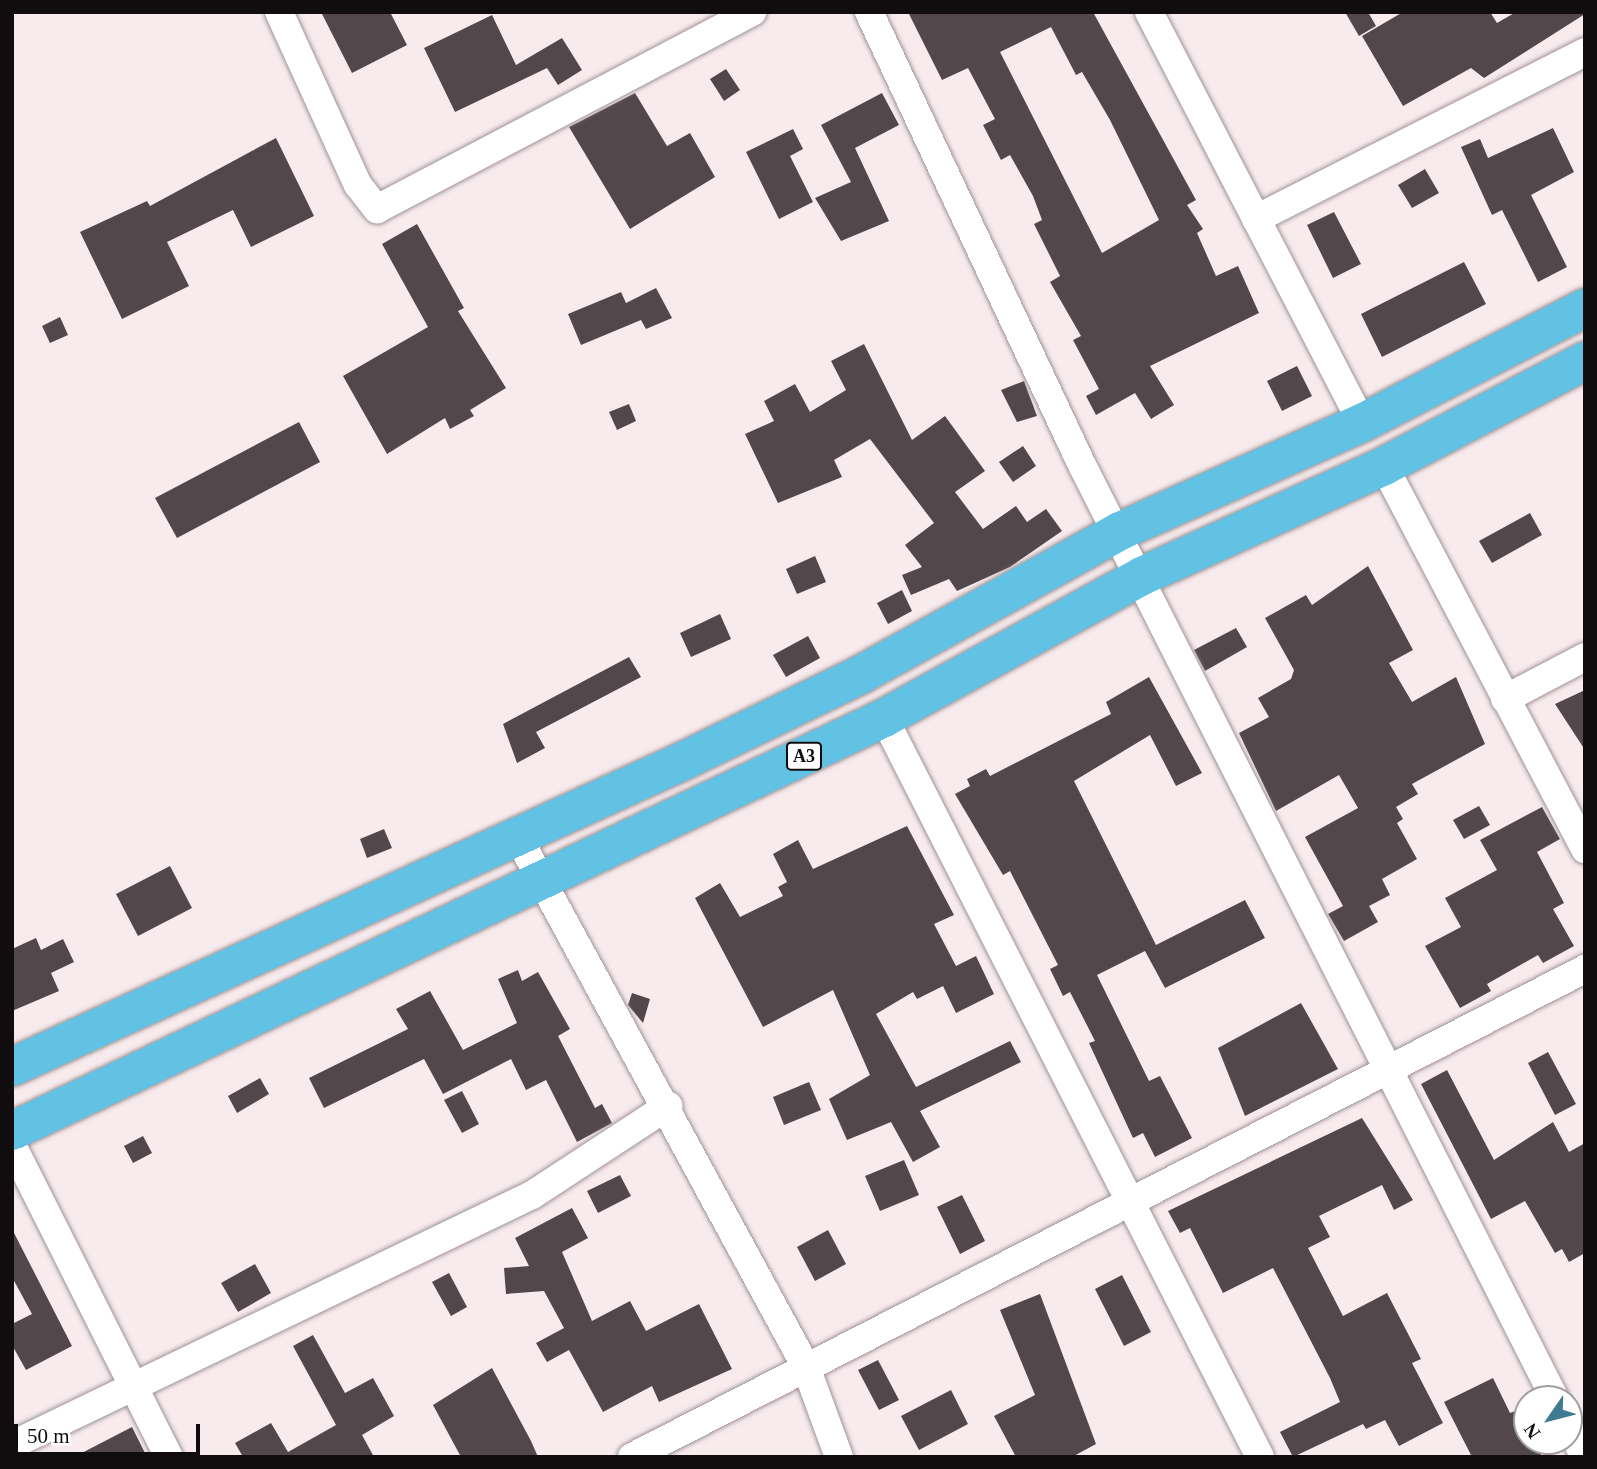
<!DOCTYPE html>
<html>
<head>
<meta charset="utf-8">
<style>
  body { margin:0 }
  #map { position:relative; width:1597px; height:1469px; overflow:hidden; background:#f8ebee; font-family:Georgia,serif }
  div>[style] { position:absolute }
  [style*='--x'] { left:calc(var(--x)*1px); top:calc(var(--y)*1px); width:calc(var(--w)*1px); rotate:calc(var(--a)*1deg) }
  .building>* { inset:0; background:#52484b }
  .roads { filter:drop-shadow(0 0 2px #9e9396) drop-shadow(0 0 2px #9e9396) }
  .minor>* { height:28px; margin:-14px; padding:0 14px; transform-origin:14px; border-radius:14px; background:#fff }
  .trunk>* { height:38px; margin:-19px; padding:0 19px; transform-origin:19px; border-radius:19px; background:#62c2e3 }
  span { translate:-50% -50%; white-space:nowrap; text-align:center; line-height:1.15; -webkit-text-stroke:7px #fff; paint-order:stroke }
  .shield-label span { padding:2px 5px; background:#fff; border:2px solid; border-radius:5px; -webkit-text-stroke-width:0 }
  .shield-label { font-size:18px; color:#110d0f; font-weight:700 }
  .frame { position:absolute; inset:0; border:14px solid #110d0f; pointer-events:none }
  .north { position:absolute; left:1513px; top:1385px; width:70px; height:70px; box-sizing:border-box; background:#fff; border:2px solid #a09e9f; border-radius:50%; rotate:235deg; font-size:19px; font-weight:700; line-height:28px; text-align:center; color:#110d0f }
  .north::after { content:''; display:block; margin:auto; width:24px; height:32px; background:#3e7a91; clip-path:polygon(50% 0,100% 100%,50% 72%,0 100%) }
  .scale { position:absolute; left:14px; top:1424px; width:186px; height:32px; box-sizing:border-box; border:4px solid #110d0f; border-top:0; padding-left:9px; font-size:21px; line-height:24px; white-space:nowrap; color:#110d0f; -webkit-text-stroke:5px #fff; paint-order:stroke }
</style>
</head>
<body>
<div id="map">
  <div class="building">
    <div style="clip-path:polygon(321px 12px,390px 12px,407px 45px,352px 73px)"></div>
    <div style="clip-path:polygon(evenodd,908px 12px,1093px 12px,1196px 200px,1187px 205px,1203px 229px,1197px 233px,1216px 276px,1238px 266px,1259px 313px,1150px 366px,1174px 405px,1151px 419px,1135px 393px,1096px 415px,1086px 396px,1099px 389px,1073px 340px,1081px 336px,1050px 282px,1060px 276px,1034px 224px,1042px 220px,1033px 196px,1010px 155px,1001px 160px,983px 125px,995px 119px,968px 68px,942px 80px,908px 12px,1051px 27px,1076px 75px,1082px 72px,1110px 120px,1159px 220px,1102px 253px,1000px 52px,1051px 27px)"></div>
    <div style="clip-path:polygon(1345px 12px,1368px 12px,1376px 26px,1359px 36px)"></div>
    <div style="clip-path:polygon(1403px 12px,1490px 12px,1497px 23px,1516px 12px,1585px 14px,1484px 78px,1471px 68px,1403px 106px,1362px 36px)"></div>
    <div style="clip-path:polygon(492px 15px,516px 65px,562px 38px,582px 70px,558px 85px,547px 68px,455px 112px,424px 48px)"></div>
    <div style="clip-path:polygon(726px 69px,740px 90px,724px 101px,710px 79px)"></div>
    <div style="clip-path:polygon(635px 93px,667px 146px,690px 133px,715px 177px,630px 229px,569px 127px)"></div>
    <div style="clip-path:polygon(882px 93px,899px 125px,855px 148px,889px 221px,841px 241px,815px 198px,851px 182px,821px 125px)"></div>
    <div style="clip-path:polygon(1553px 128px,1574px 172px,1531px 195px,1567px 267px,1538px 282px,1502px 210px,1492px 215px,1461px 147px,1480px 139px,1488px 158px)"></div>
    <div style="clip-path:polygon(793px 129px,803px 149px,790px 156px,813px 202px,779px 219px,746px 152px)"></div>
    <div style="clip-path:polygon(276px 138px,314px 216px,251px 247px,233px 210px,167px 242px,189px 286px,122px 319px,80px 232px,147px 201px,150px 206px)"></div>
    <div style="clip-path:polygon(1425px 169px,1439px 193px,1412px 208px,1398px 185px)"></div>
    <div style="clip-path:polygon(1334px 212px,1361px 264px,1333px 278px,1307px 225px)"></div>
    <div style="clip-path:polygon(417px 224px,464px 308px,458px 311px,506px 388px,470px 410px,474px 416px,450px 429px,445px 418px,387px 454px,343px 376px,428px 327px,382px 244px)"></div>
    <div style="clip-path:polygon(1464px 262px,1486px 304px,1382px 357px,1361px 314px)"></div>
    <div style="clip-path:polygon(656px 288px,672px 318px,646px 329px,641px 320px,581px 345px,568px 314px,621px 292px,626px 303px)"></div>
    <div style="clip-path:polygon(60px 317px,68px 335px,50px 343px,42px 326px)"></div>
    <div style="clip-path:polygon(864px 344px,912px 440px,945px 416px,985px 471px,955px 492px,983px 529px,1016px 506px,1027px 522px,1046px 509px,1062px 531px,1010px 567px,957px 591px,949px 579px,911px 595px,902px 575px,922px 567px,905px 545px,934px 523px,870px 439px,834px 460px,842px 477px,778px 503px,745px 434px,774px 421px,764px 401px,795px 384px,810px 412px,846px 390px,831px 361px)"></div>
    <div style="clip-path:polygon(1297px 366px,1312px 396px,1282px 411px,1267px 381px)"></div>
    <div style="clip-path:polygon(1024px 381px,1037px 416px,1017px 422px,1001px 390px)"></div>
    <div style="clip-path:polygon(629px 404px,636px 421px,617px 430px,609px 412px)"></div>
    <div style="clip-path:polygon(299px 422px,320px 462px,177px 538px,155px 498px)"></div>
    <div style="clip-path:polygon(1023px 446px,1036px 466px,1013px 482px,999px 462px)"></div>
    <div style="clip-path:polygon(1530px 513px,1542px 535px,1492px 563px,1479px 541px)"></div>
    <div style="clip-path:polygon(815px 556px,826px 582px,797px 594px,786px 569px)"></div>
    <div style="clip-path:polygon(1368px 566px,1413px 650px,1389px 663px,1412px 702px,1456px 677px,1485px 744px,1412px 784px,1418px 794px,1396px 807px,1403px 819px,1397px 823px,1417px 859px,1382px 879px,1390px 895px,1369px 906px,1378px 922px,1344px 941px,1328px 914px,1343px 906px,1305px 837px,1358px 808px,1339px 775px,1276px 811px,1239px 733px,1269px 717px,1258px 698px,1291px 679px,1294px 670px,1265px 618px,1306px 595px,1312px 605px)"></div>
    <div style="clip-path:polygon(902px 590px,912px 611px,888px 624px,877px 603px)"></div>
    <div style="clip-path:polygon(720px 614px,731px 639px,691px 657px,680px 633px)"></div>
    <div style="clip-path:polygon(1236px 628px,1247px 647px,1205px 671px,1194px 650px)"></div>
    <div style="clip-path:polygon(808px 636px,820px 658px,786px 677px,773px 655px)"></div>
    <div style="clip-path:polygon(629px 657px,641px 677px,536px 732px,545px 748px,517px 763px,503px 724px)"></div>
    <div style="clip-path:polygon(1149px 677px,1202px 773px,1176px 786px,1150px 735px,1074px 781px,1156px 945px,1245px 900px,1265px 938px,1165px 988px,1145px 951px,1097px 975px,1149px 1081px,1160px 1076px,1192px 1138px,1155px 1157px,1143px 1133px,1133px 1138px,1089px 1043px,1095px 1041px,1070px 992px,1063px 996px,1050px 969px,1058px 965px,1010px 871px,1003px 875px,955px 794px,970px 786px,967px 779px,986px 769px,990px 776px,1111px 714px,1106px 702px)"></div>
    <div style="clip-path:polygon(1585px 690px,1585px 750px,1555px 704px)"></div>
    <div style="clip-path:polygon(1479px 806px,1490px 825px,1464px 839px,1453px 820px)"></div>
    <div style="clip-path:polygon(1542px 807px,1560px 839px,1537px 852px,1564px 903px,1553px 909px,1574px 946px,1543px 963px,1538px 955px,1487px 984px,1491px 991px,1460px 1008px,1425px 946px,1461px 927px,1445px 898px,1497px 870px,1480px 840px)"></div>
    <div style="clip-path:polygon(907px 826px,954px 915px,934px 924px,956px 966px,976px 956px,994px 994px,956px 1013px,943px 986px,917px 999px,913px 992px,876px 1014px,916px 1087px,1010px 1041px,1021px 1062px,920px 1111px,940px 1147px,913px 1162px,891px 1122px,847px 1140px,829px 1099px,870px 1075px,833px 990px,763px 1027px,695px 898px,720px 883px,740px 917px,783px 896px,778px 887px,787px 882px,773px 854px,798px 840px,813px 869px)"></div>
    <div style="clip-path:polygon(384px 829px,392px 848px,367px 858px,360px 839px)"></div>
    <div style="clip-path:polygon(170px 866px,192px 908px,138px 936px,116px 894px)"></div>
    <div style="clip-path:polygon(36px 938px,41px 950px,63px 939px,74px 962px,51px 973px,59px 991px,12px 1011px,12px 949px)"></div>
    <div style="clip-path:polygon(518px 970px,522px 981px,538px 972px,570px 1029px,558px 1036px,595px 1108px,602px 1104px,612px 1123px,577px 1142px,546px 1080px,526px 1090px,511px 1059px,443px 1094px,424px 1059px,324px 1108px,309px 1078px,408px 1029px,396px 1009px,430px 991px,463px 1050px,517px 1023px,498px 979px)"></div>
    <div style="clip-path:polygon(632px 993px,650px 999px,643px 1023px,628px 1005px)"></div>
    <div style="clip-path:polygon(1301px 1003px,1338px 1069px,1245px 1116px,1218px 1048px)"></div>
    <div style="clip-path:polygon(1548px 1052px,1576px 1104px,1555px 1115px,1528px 1063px)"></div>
    <div style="clip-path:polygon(1447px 1070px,1494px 1160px,1553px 1122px,1569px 1152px,1585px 1143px,1585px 1253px,1569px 1262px,1562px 1249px,1555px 1253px,1525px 1201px,1491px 1219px,1421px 1084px)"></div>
    <div style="clip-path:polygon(260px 1078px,269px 1094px,237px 1113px,228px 1096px)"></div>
    <div style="clip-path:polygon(809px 1082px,821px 1110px,784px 1125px,773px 1097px)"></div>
    <div style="clip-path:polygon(462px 1091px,479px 1124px,462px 1133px,444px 1100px)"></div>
    <div style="clip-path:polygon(1362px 1118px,1413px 1200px,1394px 1210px,1382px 1185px,1319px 1216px,1330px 1237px,1308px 1248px,1343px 1316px,1387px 1293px,1421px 1359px,1412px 1363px,1443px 1423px,1399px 1446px,1385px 1420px,1366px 1429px,1363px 1424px,1293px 1457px,1280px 1432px,1340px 1402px,1330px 1378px,1273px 1268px,1223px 1293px,1190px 1228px,1180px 1233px,1168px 1211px)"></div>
    <div style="clip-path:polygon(143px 1136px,152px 1153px,133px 1163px,124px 1146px)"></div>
    <div style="clip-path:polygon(904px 1160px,919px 1195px,880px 1211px,865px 1176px)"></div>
    <div style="clip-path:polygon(620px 1175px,631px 1196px,598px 1213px,587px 1191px)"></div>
    <div style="clip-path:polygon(962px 1195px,985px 1241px,960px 1254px,937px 1207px)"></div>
    <div style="clip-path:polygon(572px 1208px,588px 1238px,562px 1252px,592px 1321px,630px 1301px,646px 1331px,699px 1304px,732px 1369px,659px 1402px,652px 1386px,603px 1412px,569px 1350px,547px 1362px,536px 1343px,564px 1328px,544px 1291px,506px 1294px,504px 1268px,529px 1266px,515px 1238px)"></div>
    <div style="clip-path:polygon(12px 1229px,72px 1346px,26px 1370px,12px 1345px,12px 1324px,32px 1314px,12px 1277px)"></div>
    <div style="clip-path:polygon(828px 1230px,846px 1264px,815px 1281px,797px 1247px)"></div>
    <div style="clip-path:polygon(255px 1264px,271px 1293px,238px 1312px,221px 1283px)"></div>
    <div style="clip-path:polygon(449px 1273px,467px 1307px,451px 1316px,432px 1282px)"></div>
    <div style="clip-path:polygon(1122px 1275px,1151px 1332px,1124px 1346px,1095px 1289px)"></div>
    <div style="clip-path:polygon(1040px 1294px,1096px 1444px,1072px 1457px,1016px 1457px,994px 1416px,1035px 1395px,1000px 1310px)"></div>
    <div style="clip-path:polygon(313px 1335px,345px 1393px,373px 1378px,394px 1416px,362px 1435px,374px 1457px,243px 1457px,235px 1443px,271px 1423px,288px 1452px,336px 1425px,293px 1346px)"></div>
    <div style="clip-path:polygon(878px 1360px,899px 1400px,879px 1410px,858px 1370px)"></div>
    <div style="clip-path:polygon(492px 1368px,531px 1441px,538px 1457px,461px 1457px,433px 1405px)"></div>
    <div style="clip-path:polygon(1493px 1378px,1510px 1413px,1518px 1410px,1527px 1441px,1534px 1441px,1542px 1457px,1472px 1457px,1444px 1402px)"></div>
    <div style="clip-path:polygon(951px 1390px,968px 1424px,919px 1450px,901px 1416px)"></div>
    <div style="clip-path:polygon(132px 1427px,147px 1457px,74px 1457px)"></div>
  </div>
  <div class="roads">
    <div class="minor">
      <div style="--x:279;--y:12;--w:190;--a:65.5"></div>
      <div style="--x:358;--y:185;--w:31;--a:52"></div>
      <div style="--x:377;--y:209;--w:424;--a:-27.7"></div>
      <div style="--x:869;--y:12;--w:501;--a:64.82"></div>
      <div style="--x:1082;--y:465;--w:1047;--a:63.14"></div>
      <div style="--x:1149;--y:12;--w:463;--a:62.6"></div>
      <div style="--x:1256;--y:219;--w:369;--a:-26.9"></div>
      <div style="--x:1384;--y:466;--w:433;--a:62.3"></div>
      <div style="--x:1505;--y:699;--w:90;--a:-27.7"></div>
      <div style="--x:884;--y:718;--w:829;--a:63.03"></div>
      <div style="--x:519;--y:839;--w:601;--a:61.47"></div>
      <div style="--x:806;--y:1367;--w:96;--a:69.9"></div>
      <div style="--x:12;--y:1145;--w:349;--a:63.3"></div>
      <div style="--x:1569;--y:1427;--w:34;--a:62"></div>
      <div style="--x:12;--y:1445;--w:577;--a:-25.68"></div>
      <div style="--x:532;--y:1195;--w:163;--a:-33.2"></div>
      <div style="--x:632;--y:1457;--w:1071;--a:-27.12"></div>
    </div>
    <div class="trunk">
      <div style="--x:12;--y:1067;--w:735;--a:-24.51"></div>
      <div style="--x:681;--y:762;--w:201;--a:-25.9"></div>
      <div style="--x:862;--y:674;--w:295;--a:-29"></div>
      <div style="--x:1120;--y:531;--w:265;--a:-24.1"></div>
      <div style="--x:1362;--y:423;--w:251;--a:-27.3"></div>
      <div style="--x:12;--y:1131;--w:965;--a:-25.34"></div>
      <div style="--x:884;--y:718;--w:294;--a:-28.8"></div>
      <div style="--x:1142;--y:576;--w:266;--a:-24.4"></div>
      <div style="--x:1384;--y:466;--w:227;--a:-27.6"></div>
    </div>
  </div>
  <div class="shield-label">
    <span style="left:804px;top:756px">A3</span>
  </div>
  <div class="frame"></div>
  <div class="north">N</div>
  <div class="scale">50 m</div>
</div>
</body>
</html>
